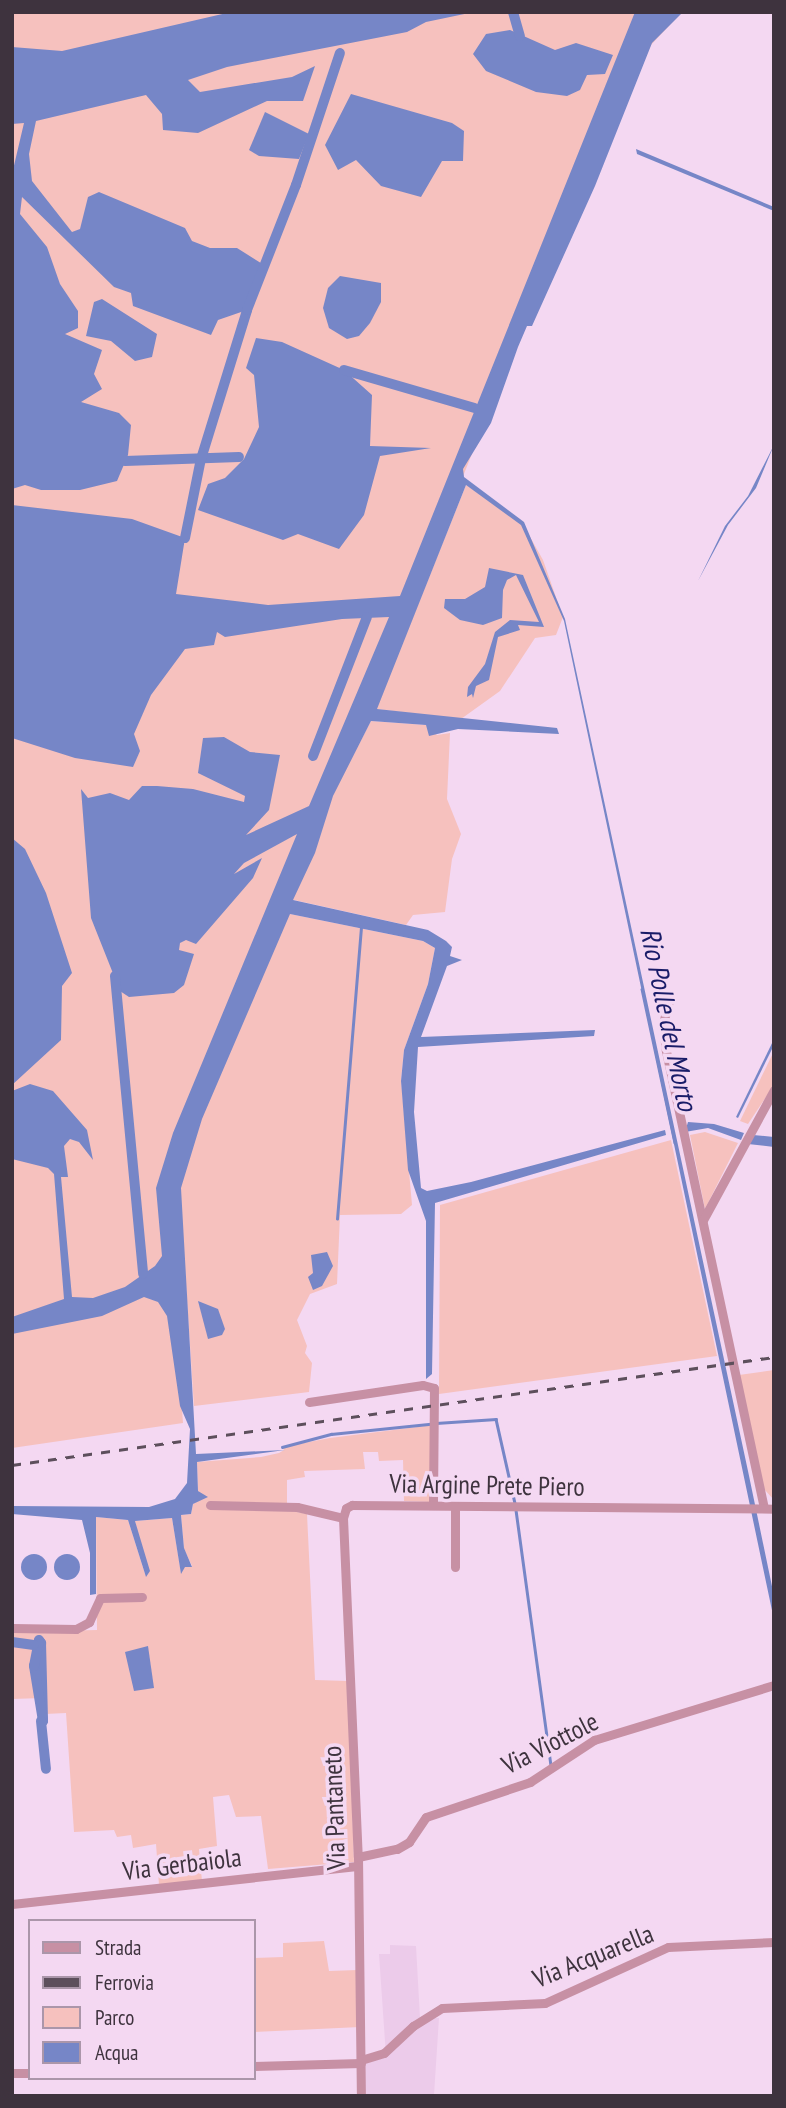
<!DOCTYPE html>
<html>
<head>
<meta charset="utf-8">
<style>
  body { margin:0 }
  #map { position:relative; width:786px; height:2108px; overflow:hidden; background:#f4d8f2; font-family:"PT Sans Narrow",sans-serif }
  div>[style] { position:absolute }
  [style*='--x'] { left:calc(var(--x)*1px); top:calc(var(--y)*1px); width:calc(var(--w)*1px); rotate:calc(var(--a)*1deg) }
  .built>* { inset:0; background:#eccbea }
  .green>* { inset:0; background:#f6c1be }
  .water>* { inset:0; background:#7686c7 }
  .round { border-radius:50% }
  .stream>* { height:2.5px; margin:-1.25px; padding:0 1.25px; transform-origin:1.25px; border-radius:1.25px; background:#7686c7 }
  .canal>* { height:10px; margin:-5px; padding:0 5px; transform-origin:5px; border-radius:5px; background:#7686c7 }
  .minor>* { height:9px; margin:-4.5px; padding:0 4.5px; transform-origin:4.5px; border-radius:4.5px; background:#c790a4 }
  .rail>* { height:2.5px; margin-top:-1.25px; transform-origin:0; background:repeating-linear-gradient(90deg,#5d4f5c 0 9px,transparent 0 18px) }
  span { translate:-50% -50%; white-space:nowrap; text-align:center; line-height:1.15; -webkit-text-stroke:7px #f4d8f2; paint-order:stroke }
  .street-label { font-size:26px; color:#3e333e }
  .water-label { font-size:28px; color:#191c68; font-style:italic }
  .frame { position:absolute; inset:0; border:14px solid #3e333e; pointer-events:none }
  .legend { position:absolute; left:28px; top:1919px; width:228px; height:161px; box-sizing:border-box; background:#f4d8f2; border:2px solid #ab96aa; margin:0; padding:9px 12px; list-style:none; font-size:21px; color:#3e333e }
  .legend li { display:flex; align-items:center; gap:14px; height:35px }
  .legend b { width:35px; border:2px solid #ab96aa }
</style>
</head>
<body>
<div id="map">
  <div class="built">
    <div style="clip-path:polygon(390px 1945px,416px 1946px,420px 2018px,439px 2018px,434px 2095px,363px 2096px,364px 2063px,386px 2056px,379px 1954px,390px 1954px)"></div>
  </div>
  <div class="green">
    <div style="clip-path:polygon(12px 12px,682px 12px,651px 45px,539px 285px,350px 761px,371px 721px,426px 725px,437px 735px,450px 733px,447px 799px,461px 834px,452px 859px,445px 912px,413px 915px,406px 925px,294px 900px,290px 914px,423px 941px,435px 948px,428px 984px,404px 1050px,401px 1080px,412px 1205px,401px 1214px,340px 1215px,337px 1284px,310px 1294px,297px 1320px,307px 1346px,305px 1353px,312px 1363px,309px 1392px,194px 1406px,180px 1194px,169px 1223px,183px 1423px,12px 1448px)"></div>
    <div style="clip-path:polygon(466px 485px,520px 519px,543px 560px,563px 617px,556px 635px,535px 638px,500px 691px,461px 719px,376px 709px)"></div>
    <div style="clip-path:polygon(774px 1051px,774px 1085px,748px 1124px,740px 1121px)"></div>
    <div style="clip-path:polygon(705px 1132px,738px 1143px,705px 1209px,690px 1135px)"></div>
    <div style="clip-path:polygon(671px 1140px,717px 1356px,439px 1394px,440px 1205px)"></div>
    <div style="clip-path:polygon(774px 1370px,774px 1500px,764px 1489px,739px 1375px)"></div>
    <div style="clip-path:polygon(433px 1425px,430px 1502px,404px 1501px,403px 1460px,379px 1461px,378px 1452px,363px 1452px,365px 1469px,304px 1471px,305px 1477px,287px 1480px,287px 1510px,307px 1514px,315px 1680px,348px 1681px,354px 1862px,268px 1869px,261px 1816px,236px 1817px,229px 1795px,213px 1797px,217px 1846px,199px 1849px,202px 1881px,159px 1885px,156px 1844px,133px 1848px,131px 1835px,117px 1837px,114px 1830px,74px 1832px,66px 1713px,45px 1714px,43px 1698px,12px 1699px,12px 1632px,97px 1630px,96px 1517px,128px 1520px,146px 1577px,135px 1521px,172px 1518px,181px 1573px,184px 1567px,192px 1566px,184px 1549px,181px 1515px,191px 1514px,193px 1504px,204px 1497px,198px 1491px,197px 1462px,261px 1457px,279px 1453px,284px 1450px,282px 1447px,330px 1438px)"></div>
    <div style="clip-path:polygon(324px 1941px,329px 1971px,358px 1970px,360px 2027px,254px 2032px,254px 1958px,283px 1957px,283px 1943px)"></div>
  </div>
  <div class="water">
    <div style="clip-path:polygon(231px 12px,474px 12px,426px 22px,407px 32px,227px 67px,188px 80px,200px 92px,292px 77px,315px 66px,303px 101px,267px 101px,198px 133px,163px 130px,162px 114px,146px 95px,36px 121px,29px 154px,32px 181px,72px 232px,80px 229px,88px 197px,99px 192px,185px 228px,192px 241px,210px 248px,237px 248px,264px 265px,247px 310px,218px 320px,211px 335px,133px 306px,131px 293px,114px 287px,22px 197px,20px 214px,47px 247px,60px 284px,78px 311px,78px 328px,65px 334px,102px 350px,94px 374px,102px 389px,81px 402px,119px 413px,131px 425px,128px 455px,117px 481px,80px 490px,41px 490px,25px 485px,12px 489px,12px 174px,24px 123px,12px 124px,12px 47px,62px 51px)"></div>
    <div style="clip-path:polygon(635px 12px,683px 12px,652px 43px,595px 186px,532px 326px,527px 326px,518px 347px,491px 423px,463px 469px,464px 477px,524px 522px,565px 619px,748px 1471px,774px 1596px,774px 1620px,564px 621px,521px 525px,466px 485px,377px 709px,557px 728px,559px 734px,458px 729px,429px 736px,426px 725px,371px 721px,333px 796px,315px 853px,293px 900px,428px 930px,446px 941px,452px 947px,450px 956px,462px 960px,447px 966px,421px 1037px,595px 1030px,594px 1036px,418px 1047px,414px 1112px,421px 1188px,427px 1191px,471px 1182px,665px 1130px,666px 1135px,435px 1203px,432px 1374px,426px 1379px,426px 1221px,408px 1170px,401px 1081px,404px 1050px,428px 984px,435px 948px,423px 941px,290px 914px,202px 1119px,181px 1188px,196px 1454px,285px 1450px,197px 1462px,198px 1491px,208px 1497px,193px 1504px,191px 1514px,181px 1515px,184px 1548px,192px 1567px,185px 1567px,181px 1574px,172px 1518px,135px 1521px,150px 1571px,146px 1577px,128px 1520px,96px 1517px,96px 1594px,90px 1595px,90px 1553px,82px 1520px,12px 1514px,12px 1506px,149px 1507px,175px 1499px,187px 1483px,190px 1429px,180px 1406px,167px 1316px,158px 1302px,144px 1297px,102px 1316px,12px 1334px,12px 1317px,64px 1299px,54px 1174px,48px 1168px,12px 1159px,12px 1091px,30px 1084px,53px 1091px,87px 1130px,93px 1160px,79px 1142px,70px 1139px,64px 1146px,68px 1177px,61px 1177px,72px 1297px,93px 1298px,125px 1287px,155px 1266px,162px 1256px,156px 1188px,173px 1133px,297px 834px,244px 863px,234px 874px,262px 858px,253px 878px,196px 944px,186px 940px,180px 943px,179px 950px,194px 954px,184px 985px,174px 993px,129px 997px,120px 991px,91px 918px,81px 789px,88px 798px,110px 793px,129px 800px,142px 786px,157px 786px,193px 789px,244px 802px,245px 796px,198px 773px,203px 738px,224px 737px,250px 752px,280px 755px,269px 810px,246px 835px,309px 806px,389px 617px,342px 619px,225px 637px,217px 632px,214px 645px,185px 649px,151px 695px,134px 734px,140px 751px,133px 767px,75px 758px,12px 738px,12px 505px,132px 519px,185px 538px,176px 594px,268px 605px,400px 596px)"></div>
    <div style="clip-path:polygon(510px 30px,555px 50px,576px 43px,613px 55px,605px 74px,587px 75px,580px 90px,567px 96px,536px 92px,486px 71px,473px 54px,486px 34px)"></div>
    <div style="clip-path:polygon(351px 94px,452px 123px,464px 131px,463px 161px,442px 161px,421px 197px,381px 186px,356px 160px,338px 170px,325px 145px)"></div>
    <div style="clip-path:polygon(265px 112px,309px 134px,299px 159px,259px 156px,249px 150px)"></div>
    <div style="clip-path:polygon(636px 149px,774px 207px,774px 211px,637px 154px)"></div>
    <div style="clip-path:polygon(340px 276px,381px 283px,381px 302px,370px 323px,359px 336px,347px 339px,329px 328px,323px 308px,328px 288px)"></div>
    <div style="clip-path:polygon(102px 299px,157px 334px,152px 357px,135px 361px,111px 341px,86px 336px,94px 302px)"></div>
    <div style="clip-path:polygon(256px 338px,282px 342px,344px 370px,372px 395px,370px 446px,431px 448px,380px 456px,364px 515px,339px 549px,298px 534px,283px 540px,198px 510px,208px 484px,225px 478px,244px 459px,259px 427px,254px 375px,246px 368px)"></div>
    <div style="clip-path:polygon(774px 445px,756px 488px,728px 525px,698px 581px,725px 526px,748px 496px)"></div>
    <div style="clip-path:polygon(489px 568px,523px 575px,544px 627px,518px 625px,520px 630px,498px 637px,489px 680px,476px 686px,473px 698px,472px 694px,467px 697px,468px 687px,485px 664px,495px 632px,510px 620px,539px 622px,516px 575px,507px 580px,503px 590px,502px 618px,483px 625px,460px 620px,444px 608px,445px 599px,465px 599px,485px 587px)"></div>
    <div style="clip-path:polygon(12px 838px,25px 849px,46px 893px,72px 973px,62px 986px,61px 1040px,12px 1085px)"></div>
    <div style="clip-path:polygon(774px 1039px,774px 1045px,738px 1118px,736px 1117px)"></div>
    <div style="clip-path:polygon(688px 1122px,714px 1124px,744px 1133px,741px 1140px,708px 1128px,685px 1132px)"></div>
    <div style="clip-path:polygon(753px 1135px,774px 1137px,774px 1147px,748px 1144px)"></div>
    <div style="clip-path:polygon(327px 1252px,333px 1266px,322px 1286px,313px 1290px,308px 1277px,313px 1273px,311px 1255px)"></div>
    <div style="clip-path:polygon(198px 1301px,218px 1309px,225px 1329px,222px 1335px,208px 1339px)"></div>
    <div class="round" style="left:21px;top:1554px;width:26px;height:26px"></div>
    <div class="round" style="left:54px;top:1554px;width:26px;height:26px"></div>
    <div style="clip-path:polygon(148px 1646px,154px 1688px,134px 1691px,125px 1652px)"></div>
  </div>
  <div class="stream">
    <div style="--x:642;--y:989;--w:157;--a:77.9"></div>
    <div style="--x:337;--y:1219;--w:293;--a:-85.3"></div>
    <div style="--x:436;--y:1423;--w:60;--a:-3.8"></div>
    <div style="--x:496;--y:1419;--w:86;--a:77.3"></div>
    <div style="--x:282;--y:1447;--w:51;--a:-14.9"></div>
    <div style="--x:331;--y:1434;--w:100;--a:-5.8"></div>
    <div style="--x:516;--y:1510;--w:259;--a:82.2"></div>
  </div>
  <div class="canal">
    <div style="--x:513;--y:12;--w:25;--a:74"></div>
    <div style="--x:344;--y:370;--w:136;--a:16.2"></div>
    <div style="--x:125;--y:461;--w:114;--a:-2"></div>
    <div style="--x:185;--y:538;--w:81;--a:-78.6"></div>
    <div style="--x:201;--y:459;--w:156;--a:-72.8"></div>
    <div style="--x:247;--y:310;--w:134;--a:-68.6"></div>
    <div style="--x:296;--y:185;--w:139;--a:-71.6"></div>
    <div style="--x:313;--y:756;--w:149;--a:-68.8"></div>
    <div style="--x:115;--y:976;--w:299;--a:84.6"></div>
    <div style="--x:39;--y:1640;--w:4;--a:56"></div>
    <div style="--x:41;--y:1643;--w:78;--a:88.5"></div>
    <div style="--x:43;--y:1721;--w:56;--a:-99.3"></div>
    <div style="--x:34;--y:1666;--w:26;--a:-79"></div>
    <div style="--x:12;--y:1642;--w:22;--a:8"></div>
    <div style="--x:41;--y:1721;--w:48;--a:84.1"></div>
  </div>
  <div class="minor">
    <div style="--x:670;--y:997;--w:28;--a:105"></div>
    <div style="--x:663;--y:1024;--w:27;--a:84"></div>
    <div style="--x:666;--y:1051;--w:467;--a:77.9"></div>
    <div style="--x:703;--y:1220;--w:148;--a:-61.4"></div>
    <div style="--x:309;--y:1402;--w:115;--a:-8.5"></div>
    <div style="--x:423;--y:1385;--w:11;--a:15"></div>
    <div style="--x:434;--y:1388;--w:117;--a:90.5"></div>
    <div style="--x:210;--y:1505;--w:87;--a:1.3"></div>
    <div style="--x:297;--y:1507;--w:47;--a:13.4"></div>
    <div style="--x:343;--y:1518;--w:10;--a:-73"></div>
    <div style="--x:346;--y:1508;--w:7;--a:-27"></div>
    <div style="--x:352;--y:1505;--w:422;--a:0.5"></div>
    <div style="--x:455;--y:1506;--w:61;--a:90"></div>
    <div style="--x:343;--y:1518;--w:339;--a:87.5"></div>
    <div style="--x:358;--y:1857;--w:239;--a:89.3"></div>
    <div style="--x:12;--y:1628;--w:64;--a:0.9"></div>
    <div style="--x:76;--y:1629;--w:15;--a:-28"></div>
    <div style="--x:89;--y:1622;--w:26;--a:-65"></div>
    <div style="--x:100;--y:1598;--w:42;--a:-1.4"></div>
    <div style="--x:358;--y:1857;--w:40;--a:-12"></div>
    <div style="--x:397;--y:1849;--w:14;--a:-30"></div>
    <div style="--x:409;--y:1842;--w:30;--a:-56"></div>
    <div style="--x:426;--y:1817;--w:110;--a:-18.6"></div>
    <div style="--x:530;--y:1782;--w:77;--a:-33.3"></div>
    <div style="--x:594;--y:1740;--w:188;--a:-17"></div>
    <div style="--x:12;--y:1904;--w:347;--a:-6.3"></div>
    <div style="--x:361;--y:2060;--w:24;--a:-17"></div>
    <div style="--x:384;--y:2053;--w:40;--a:-43"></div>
    <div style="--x:413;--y:2026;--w:34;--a:-32"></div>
    <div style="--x:442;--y:2008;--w:103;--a:-2.8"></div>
    <div style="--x:545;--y:2003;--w:135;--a:-24.5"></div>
    <div style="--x:668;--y:1947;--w:106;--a:-2.7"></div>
    <div style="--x:254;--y:2066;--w:107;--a:-1.6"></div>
    <div style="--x:12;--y:2073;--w:18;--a:0"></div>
  </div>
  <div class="rail">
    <div style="--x:12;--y:1465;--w:770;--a:-8.07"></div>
  </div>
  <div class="street-label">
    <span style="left:487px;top:1485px;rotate:1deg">Via Argine Prete Piero</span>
    <span style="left:550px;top:1743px;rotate:-27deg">Via Viottole</span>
    <span style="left:334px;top:1808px;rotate:-92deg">Via Pantaneto</span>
    <span style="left:182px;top:1864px;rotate:-7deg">Via Gerbaiola</span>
    <span style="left:593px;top:1956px;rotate:-22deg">Via Acquarella</span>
  </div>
  <div class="water-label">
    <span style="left:669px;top:1019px;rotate:78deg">Rio Polle del Morto</span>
  </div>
  <div class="frame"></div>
  <ul class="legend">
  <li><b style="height:9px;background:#c790a4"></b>Strada</li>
  <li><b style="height:9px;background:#5d4f5c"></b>Ferrovia</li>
  <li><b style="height:19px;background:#f6c1be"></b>Parco</li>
  <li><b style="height:19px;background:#7686c7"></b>Acqua</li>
  </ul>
</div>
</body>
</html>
